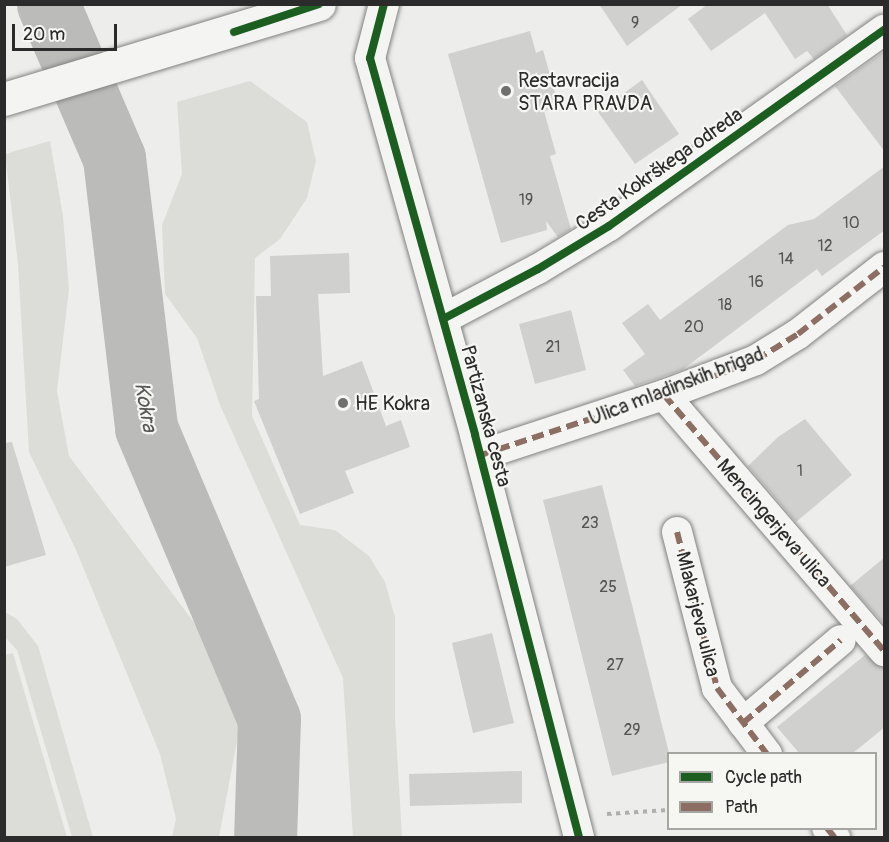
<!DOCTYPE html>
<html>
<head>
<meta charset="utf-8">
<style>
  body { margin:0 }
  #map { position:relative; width:889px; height:842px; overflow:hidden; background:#ededeb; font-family:Pangolin,sans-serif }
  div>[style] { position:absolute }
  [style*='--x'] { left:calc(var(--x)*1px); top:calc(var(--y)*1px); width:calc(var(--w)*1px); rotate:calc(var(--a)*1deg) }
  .green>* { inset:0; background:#dcdcd9 }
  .river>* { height:63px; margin:-31.5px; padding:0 31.5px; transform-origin:31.5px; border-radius:31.5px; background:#bbbbb9 }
  .building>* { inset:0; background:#d0d0cf }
  .path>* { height:4px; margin-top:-2px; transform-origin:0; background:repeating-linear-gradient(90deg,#afafae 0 4.5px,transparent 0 9px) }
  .roads { filter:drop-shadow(0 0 2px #828281) drop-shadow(0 0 2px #828281) }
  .street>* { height:30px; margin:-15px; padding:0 15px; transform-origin:15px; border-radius:15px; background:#f4f4f2 }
  .primary>* { height:33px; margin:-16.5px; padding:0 16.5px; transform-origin:16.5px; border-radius:16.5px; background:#f4f4f2 }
  .quiet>* { height:6px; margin-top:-3px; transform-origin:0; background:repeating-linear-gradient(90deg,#8d6e63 0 12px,transparent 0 18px) }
  .cycleway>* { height:8px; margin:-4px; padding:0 4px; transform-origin:4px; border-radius:4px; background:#1b5e20 }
  .dots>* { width:16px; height:16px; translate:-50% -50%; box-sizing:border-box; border:3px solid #f6f6f2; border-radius:50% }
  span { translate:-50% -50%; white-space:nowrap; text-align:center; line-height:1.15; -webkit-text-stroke:4.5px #f6f6f2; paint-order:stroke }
  .number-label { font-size:16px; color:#545454 }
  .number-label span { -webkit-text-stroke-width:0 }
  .poi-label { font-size:20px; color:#2b2b2b }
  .left { translate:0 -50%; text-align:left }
  .street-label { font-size:20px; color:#2b2b2b }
  .water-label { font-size:21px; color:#565655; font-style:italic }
  .frame { position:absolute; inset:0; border:6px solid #2b2b2b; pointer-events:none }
  .legend { position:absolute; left:667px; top:752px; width:210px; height:78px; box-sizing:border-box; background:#f6f6f2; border:2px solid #a5a5a2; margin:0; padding:8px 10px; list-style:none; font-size:18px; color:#2b2b2b }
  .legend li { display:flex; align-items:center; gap:12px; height:30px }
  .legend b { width:30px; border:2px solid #a5a5a2 }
  .scale { position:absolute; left:12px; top:24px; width:105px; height:27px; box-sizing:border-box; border:3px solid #2b2b2b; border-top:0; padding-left:8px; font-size:18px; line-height:21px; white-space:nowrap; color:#2b2b2b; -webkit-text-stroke:4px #f6f6f2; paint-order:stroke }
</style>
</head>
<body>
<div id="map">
  <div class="green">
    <div style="clip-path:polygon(250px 81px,307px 122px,316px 161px,307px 198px,280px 239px,255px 258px,252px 416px,300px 525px,335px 530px,369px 556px,385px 582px,395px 617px,395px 718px,402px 837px,353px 837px,343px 678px,220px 405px,197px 338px,165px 294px,162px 225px,182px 174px,177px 102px)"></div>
    <div style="clip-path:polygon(50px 141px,63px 216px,69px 289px,57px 391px,69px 456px,229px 669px,239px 711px,238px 736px,219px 837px,172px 837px,176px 819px,160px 754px,76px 550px,29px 452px,18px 264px,5px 154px)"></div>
    <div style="clip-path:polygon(5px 612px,17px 619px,38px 646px,93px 837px,72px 837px,17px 650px,5px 637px)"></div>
    <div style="clip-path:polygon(13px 653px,67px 837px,5px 837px,4px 655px)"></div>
  </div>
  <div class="river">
    <div style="--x:48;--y:4;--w:168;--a:66.8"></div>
    <div style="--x:114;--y:158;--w:272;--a:83.2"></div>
    <div style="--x:146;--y:428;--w:316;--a:67.1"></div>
    <div style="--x:269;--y:719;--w:119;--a:91.9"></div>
  </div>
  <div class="building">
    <div style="clip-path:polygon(599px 4px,683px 4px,627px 46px)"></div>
    <div style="clip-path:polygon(708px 4px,827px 4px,847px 35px,814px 59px,807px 51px,795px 59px,765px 13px,711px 51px,688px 19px)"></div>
    <div style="clip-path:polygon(530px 31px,536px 53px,543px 50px,559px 107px,544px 111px,556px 154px,550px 156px,571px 229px,558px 237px,546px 221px,547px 230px,501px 243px,448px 54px)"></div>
    <div style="clip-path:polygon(885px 51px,885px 152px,835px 86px)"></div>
    <div style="clip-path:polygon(642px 80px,679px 134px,635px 164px,598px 112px)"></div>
    <div style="clip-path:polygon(885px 166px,885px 230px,822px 276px,817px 269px,682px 370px,635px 386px,623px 370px,645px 354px,622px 323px,648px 304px,660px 320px,788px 225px,814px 219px)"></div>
    <div style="clip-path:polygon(349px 253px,350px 293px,318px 294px,323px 376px,362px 361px,386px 426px,401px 420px,410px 447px,345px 471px,354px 493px,300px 514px,254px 401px,259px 399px,256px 296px,271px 296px,270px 256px)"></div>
    <div style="clip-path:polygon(571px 310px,586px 370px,535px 384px,519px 324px)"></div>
    <div style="clip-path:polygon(805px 419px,852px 475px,796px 522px,748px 466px,778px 437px)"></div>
    <div style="clip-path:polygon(12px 442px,46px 555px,4px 567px,4px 443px)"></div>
    <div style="clip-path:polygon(602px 485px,669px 753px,669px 762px,612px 776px,543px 500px)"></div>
    <div style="clip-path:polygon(885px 557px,885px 625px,850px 586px)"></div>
    <div style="clip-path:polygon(492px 633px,514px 723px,473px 733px,452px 643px)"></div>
    <div style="clip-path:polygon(865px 655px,885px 668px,885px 727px,853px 753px,799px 753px,777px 727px)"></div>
    <div style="clip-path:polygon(522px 771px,522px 803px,410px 806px,409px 774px)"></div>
  </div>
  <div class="path">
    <div style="--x:607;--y:814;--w:61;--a:-3.8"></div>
  </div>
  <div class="roads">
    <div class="street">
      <div style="--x:384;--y:4;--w:56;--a:104.5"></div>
      <div style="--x:370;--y:58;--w:391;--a:74.4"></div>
      <div style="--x:475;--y:435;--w:416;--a:75.5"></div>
      <div style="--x:443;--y:319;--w:107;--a:-27.8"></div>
      <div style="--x:538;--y:269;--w:83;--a:-31.2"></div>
      <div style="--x:609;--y:226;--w:338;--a:-35.5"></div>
      <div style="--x:664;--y:395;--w:338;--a:49.3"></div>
      <div style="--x:481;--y:455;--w:193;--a:-18.2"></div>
      <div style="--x:664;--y:395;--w:98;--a:-20.8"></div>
      <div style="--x:756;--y:360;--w:49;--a:-31.8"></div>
      <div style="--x:798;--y:334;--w:109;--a:-37.9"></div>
      <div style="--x:677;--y:532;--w:161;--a:75.6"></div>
      <div style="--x:717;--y:688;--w:83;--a:52.9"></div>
      <div style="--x:743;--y:723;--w:128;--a:-40.3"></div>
      <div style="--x:827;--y:828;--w:13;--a:51"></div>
    </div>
    <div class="primary">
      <div style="--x:4;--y:99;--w:329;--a:-16.8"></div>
    </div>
  </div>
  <div class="quiet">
    <div style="--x:664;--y:395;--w:338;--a:49.3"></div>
    <div style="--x:481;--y:455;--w:193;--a:-18.2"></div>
    <div style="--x:664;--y:395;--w:98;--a:-20.8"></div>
    <div style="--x:756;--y:360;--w:49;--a:-31.8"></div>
    <div style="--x:798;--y:334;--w:109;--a:-37.9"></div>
    <div style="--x:677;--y:532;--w:161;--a:75.6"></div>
    <div style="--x:717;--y:688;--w:83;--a:52.9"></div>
    <div style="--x:743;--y:723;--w:128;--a:-40.3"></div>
    <div style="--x:827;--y:828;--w:13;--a:51"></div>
  </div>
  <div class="cycleway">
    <div style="--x:384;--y:4;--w:56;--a:104.5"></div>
    <div style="--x:370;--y:58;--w:391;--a:74.4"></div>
    <div style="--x:475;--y:435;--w:416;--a:75.5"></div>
    <div style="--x:234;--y:32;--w:89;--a:-18.2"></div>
    <div style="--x:443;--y:319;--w:107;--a:-27.8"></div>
    <div style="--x:538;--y:269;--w:83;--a:-31.2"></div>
    <div style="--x:609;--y:226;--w:338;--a:-35.5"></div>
  </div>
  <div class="dots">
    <div style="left:506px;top:91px;background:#6f6f6e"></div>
    <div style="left:343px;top:403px;background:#6f6f6e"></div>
  </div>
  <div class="number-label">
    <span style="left:635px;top:23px">9</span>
    <span style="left:526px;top:200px">19</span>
    <span style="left:851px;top:223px">10</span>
    <span style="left:825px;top:246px">12</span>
    <span style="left:786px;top:259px">14</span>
    <span style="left:756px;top:282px">16</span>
    <span style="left:725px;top:305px">18</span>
    <span style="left:694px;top:327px">20</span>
    <span style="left:553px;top:347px">21</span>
    <span style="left:800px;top:471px">1</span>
    <span style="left:590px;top:523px">23</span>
    <span style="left:608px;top:587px">25</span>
    <span style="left:615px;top:665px">27</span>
    <span style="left:632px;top:730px">29</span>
  </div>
  <div class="poi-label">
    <span class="left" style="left:518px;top:92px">Restavracija<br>STARA PRAVDA</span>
    <span class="left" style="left:355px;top:403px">HE Kokra</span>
  </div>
  <div class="street-label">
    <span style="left:659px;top:169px;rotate:-35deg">Cesta Kokrškega odreda</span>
    <span style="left:676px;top:386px;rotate:-21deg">Ulica mladinskih brigad</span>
    <span style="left:486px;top:416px;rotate:75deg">Partizanska cesta</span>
    <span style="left:774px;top:523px;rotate:49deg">Mencingerjeva ulica</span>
    <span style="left:698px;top:614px;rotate:76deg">Mlakarjeva ulica</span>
  </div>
  <div class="water-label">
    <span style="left:145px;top:407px;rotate:80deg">Kokra</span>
  </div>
  <div class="frame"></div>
  <ul class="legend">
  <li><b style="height:8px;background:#1b5e20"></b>Cycle path</li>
  <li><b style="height:8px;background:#8d6e63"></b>Path</li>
  </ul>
  <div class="scale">20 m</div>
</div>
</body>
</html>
